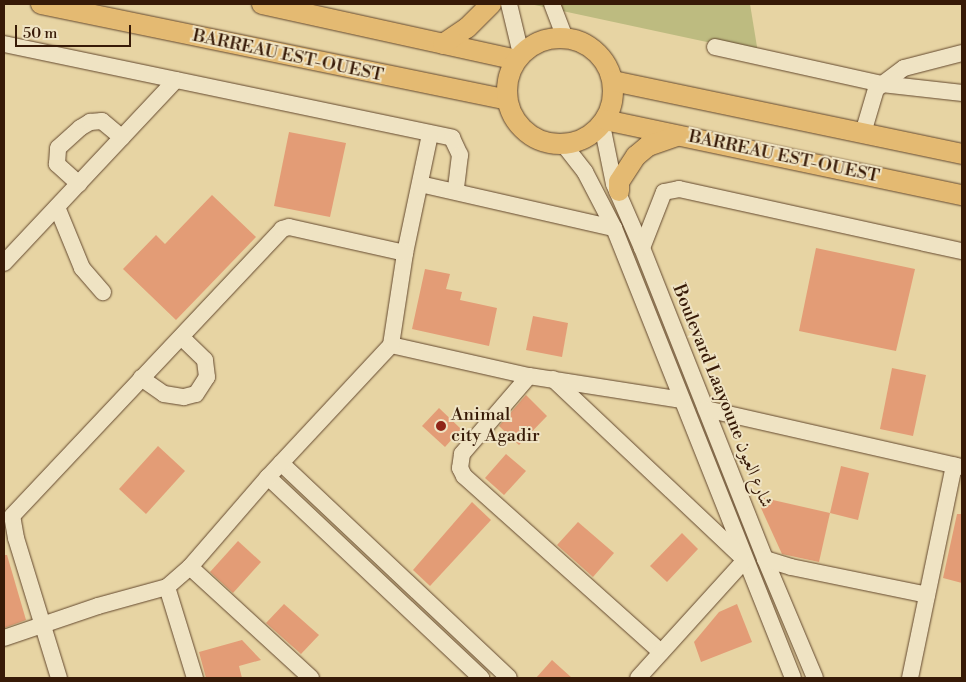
<!DOCTYPE html>
<html>
<head>
<meta charset="utf-8">
<style>
  body { margin:0 }
  #map { position:relative; width:966px; height:682px; overflow:hidden; background:#e7d4a3; font-family:"Libre Bodoni",Amiri,serif }
  div>[style] { position:absolute }
  [style*='--x'] { left:calc(var(--x)*1px); top:calc(var(--y)*1px); width:calc(var(--w)*1px); rotate:calc(var(--a)*1deg) }
  .green>* { inset:0; background:#bdbb80 }
  .building>* { inset:0; background:#e39c76 }
  .roads { filter:drop-shadow(0 0 1px #63482e) drop-shadow(0 0 1px #63482e) }
  .minor>* { height:16px; margin:-8px; padding:0 8px; transform-origin:8px; border-radius:8px; background:#efe3c3 }
  .major>* { height:20px; margin:-10px; padding:0 10px; transform-origin:10px; border-radius:10px; background:#e4ba72 }
  .major>.ring { margin:-10px; padding:0; box-sizing:content-box; background:none; border:20px solid #e4ba72; border-radius:50% }
  .dots>* { width:14px; height:14px; translate:-50% -50%; box-sizing:border-box; border:2px solid #efe3c3; border-radius:50% }
  span { translate:-50% -50%; white-space:nowrap; text-align:center; line-height:1.15; -webkit-text-stroke:4px #efe3c3; paint-order:stroke }
  .street-label { font-size:18px; color:#371a07 }
  .poi-label { font-size:18px; color:#371a07 }
  .left { translate:0 -50%; text-align:left }
  .frame { position:absolute; inset:0; border:5px solid #371a07; pointer-events:none }
  .scale { position:absolute; left:15px; top:25px; width:116px; height:22px; box-sizing:border-box; border:2px solid #371a07; border-top:0; padding-left:6px; font-size:15px; line-height:18px; white-space:nowrap; color:#371a07; -webkit-text-stroke:4px #efe3c3; paint-order:stroke }
</style>
</head>
<body>
<div id="map">
  <div class="green">
    <div style="clip-path:polygon(530px 4px,750px 4px,758px 53px)"></div>
  </div>
  <div class="building">
    <div style="clip-path:polygon(289px 132px,346px 143px,330px 217px,274px 206px)"></div>
    <div style="clip-path:polygon(212px 195px,256px 237px,176px 320px,123px 269px,156px 235px,165px 244px)"></div>
    <div style="clip-path:polygon(816px 248px,915px 269px,896px 351px,799px 331px)"></div>
    <div style="clip-path:polygon(425px 269px,450px 274px,446px 289px,462px 292px,460px 300px,497px 308px,489px 346px,412px 329px)"></div>
    <div style="clip-path:polygon(533px 316px,568px 323px,562px 357px,526px 350px)"></div>
    <div style="clip-path:polygon(892px 368px,926px 375px,913px 436px,880px 429px)"></div>
    <div style="clip-path:polygon(526px 395px,547px 416px,519px 445px,499px 426px)"></div>
    <div style="clip-path:polygon(439px 408px,461px 429px,445px 447px,422px 426px)"></div>
    <div style="clip-path:polygon(158px 446px,185px 471px,146px 514px,119px 489px)"></div>
    <div style="clip-path:polygon(506px 454px,526px 471px,504px 495px,485px 478px)"></div>
    <div style="clip-path:polygon(841px 466px,869px 473px,858px 520px,830px 513px)"></div>
    <div style="clip-path:polygon(764px 498px,830px 513px,819px 562px,782px 554px,761px 508px)"></div>
    <div style="clip-path:polygon(472px 502px,491px 520px,430px 586px,413px 570px)"></div>
    <div style="clip-path:polygon(957px 514px,962px 514px,962px 583px,943px 578px)"></div>
    <div style="clip-path:polygon(578px 522px,614px 553px,593px 577px,557px 545px)"></div>
    <div style="clip-path:polygon(682px 533px,698px 549px,667px 582px,650px 566px)"></div>
    <div style="clip-path:polygon(238px 541px,261px 562px,233px 593px,210px 572px)"></div>
    <div style="clip-path:polygon(4px 555px,7px 555px,26px 620px,4px 628px)"></div>
    <div style="clip-path:polygon(284px 604px,319px 635px,301px 654px,266px 623px)"></div>
    <div style="clip-path:polygon(737px 604px,752px 642px,701px 662px,694px 642px,719px 612px)"></div>
    <div style="clip-path:polygon(242px 640px,261px 660px,239px 666px,242px 678px,206px 678px,199px 652px)"></div>
    <div style="clip-path:polygon(552px 660px,572px 678px,536px 678px)"></div>
  </div>
  <div class="roads">
    <div class="minor">
      <div style="--x:509;--y:4;--w:51;--a:76.5"></div>
      <div style="--x:552;--y:4;--w:36;--a:69"></div>
      <div style="--x:4;--y:44;--w:458;--a:11.8"></div>
      <div style="--x:452;--y:138;--w:19;--a:65"></div>
      <div style="--x:460;--y:155;--w:35;--a:97"></div>
      <div style="--x:715;--y:47;--w:171;--a:12.5"></div>
      <div style="--x:882;--y:84;--w:81;--a:6.4"></div>
      <div style="--x:602;--y:125;--w:60;--a:78.5"></div>
      <div style="--x:614;--y:184;--w:70;--a:66.4"></div>
      <div style="--x:642;--y:248;--w:334;--a:68.4"></div>
      <div style="--x:765;--y:559;--w:129;--a:67.2"></div>
      <div style="--x:863;--y:133;--w:46;--a:-73.5"></div>
      <div style="--x:876;--y:89;--w:35;--a:-37"></div>
      <div style="--x:904;--y:68;--w:60;--a:-14.5"></div>
      <div style="--x:564;--y:145;--w:34;--a:52"></div>
      <div style="--x:585;--y:172;--w:63;--a:62.6"></div>
      <div style="--x:614;--y:228;--w:484;--a:68.3"></div>
      <div style="--x:79;--y:184;--w:30;--a:-138"></div>
      <div style="--x:57;--y:164;--w:16;--a:-86"></div>
      <div style="--x:58;--y:148;--w:30;--a:-42"></div>
      <div style="--x:80;--y:128;--w:12;--a:-31"></div>
      <div style="--x:90;--y:122;--w:12;--a:-5"></div>
      <div style="--x:102;--y:121;--w:26;--a:40"></div>
      <div style="--x:420;--y:184;--w:199;--a:12.8"></div>
      <div style="--x:57;--y:207;--w:66;--a:67.7"></div>
      <div style="--x:82;--y:268;--w:32;--a:49"></div>
      <div style="--x:642;--y:248;--w:60;--a:-68.6"></div>
      <div style="--x:664;--y:192;--w:15;--a:-11"></div>
      <div style="--x:679;--y:189;--w:290;--a:12.4"></div>
      <div style="--x:4;--y:263;--w:251;--a:-46.8"></div>
      <div style="--x:391;--y:345;--w:141;--a:12.7"></div>
      <div style="--x:529;--y:376;--w:155;--a:8.9"></div>
      <div style="--x:529;--y:376;--w:103;--a:130.7"></div>
      <div style="--x:462;--y:454;--w:14;--a:98"></div>
      <div style="--x:460;--y:468;--w:9;--a:63"></div>
      <div style="--x:464;--y:476;--w:264;--a:41.8"></div>
      <div style="--x:141;--y:378;--w:28;--a:35"></div>
      <div style="--x:164;--y:394;--w:20;--a:9"></div>
      <div style="--x:184;--y:397;--w:12;--a:-14"></div>
      <div style="--x:196;--y:394;--w:20;--a:-57"></div>
      <div style="--x:207;--y:377;--w:17;--a:-97"></div>
      <div style="--x:205;--y:360;--w:33;--a:-136"></div>
      <div style="--x:553;--y:379;--w:264;--a:43.3"></div>
      <div style="--x:745;--y:560;--w:159;--a:132.2"></div>
      <div style="--x:706;--y:409;--w:262;--a:12.8"></div>
      <div style="--x:281;--y:463;--w:313;--a:43.3"></div>
      <div style="--x:268;--y:477;--w:293;--a:43.3"></div>
      <div style="--x:765;--y:559;--w:27;--a:17"></div>
      <div style="--x:791;--y:567;--w:139;--a:11.6"></div>
      <div style="--x:190;--y:567;--w:164;--a:42.5"></div>
      <div style="--x:167;--y:587;--w:95;--a:72.9"></div>
      <div style="--x:4;--y:638;--w:99;--a:-18.8"></div>
      <div style="--x:98;--y:606;--w:72;--a:-15.4"></div>
      <div style="--x:167;--y:587;--w:30;--a:-41"></div>
      <div style="--x:190;--y:567;--w:119;--a:-49.1"></div>
      <div style="--x:268;--y:477;--w:180;--a:-47"></div>
      <div style="--x:391;--y:345;--w:93;--a:-81.3"></div>
      <div style="--x:405;--y:253;--w:122;--a:-78.1"></div>
      <div style="--x:59;--y:678;--w:146;--a:-107.1"></div>
      <div style="--x:16;--y:538;--w:22;--a:-100"></div>
      <div style="--x:12;--y:516;--w:394;--a:-46.7"></div>
      <div style="--x:282;--y:229;--w:7;--a:-16"></div>
      <div style="--x:289;--y:227;--w:119;--a:12.6"></div>
      <div style="--x:910;--y:678;--w:217;--a:-78.3"></div>
    </div>
    <div class="major">
      <div style="--x:41;--y:4;--w:476;--a:11.6"></div>
      <div style="--x:262;--y:4;--w:260;--a:12.4"></div>
      <div class="ring" style="left:507px;top:38px;width:86px;height:86px"></div>
      <div style="--x:443;--y:44;--w:29;--a:-34"></div>
      <div style="--x:467;--y:28;--w:34;--a:-45"></div>
      <div style="--x:613;--y:81;--w:357;--a:11.8"></div>
      <div style="--x:605;--y:120;--w:365;--a:11.9"></div>
      <div style="--x:619;--y:191;--w:9;--a:-90"></div>
      <div style="--x:619;--y:182;--w:31;--a:-57"></div>
      <div style="--x:636;--y:156;--w:16;--a:-40"></div>
      <div style="--x:648;--y:146;--w:31;--a:-19"></div>
    </div>
  </div>
  <div class="dots">
    <div style="left:441px;top:426px;background:#8f2418"></div>
  </div>
  <div class="street-label">
    <span style="left:288px;top:56px;rotate:12deg">BARREAU EST-OUEST</span>
    <span style="left:784px;top:157px;rotate:12deg">BARREAU EST-OUEST</span>
    <span style="left:722px;top:396px;rotate:68deg">Boulevard Laayoune شارع العيون</span>
  </div>
  <div class="poi-label">
    <span class="left" style="left:451px;top:426px">Animal<br>city Agadir</span>
  </div>
  <div class="frame"></div>
  <div class="scale">50 m</div>
</div>
</body>
</html>
